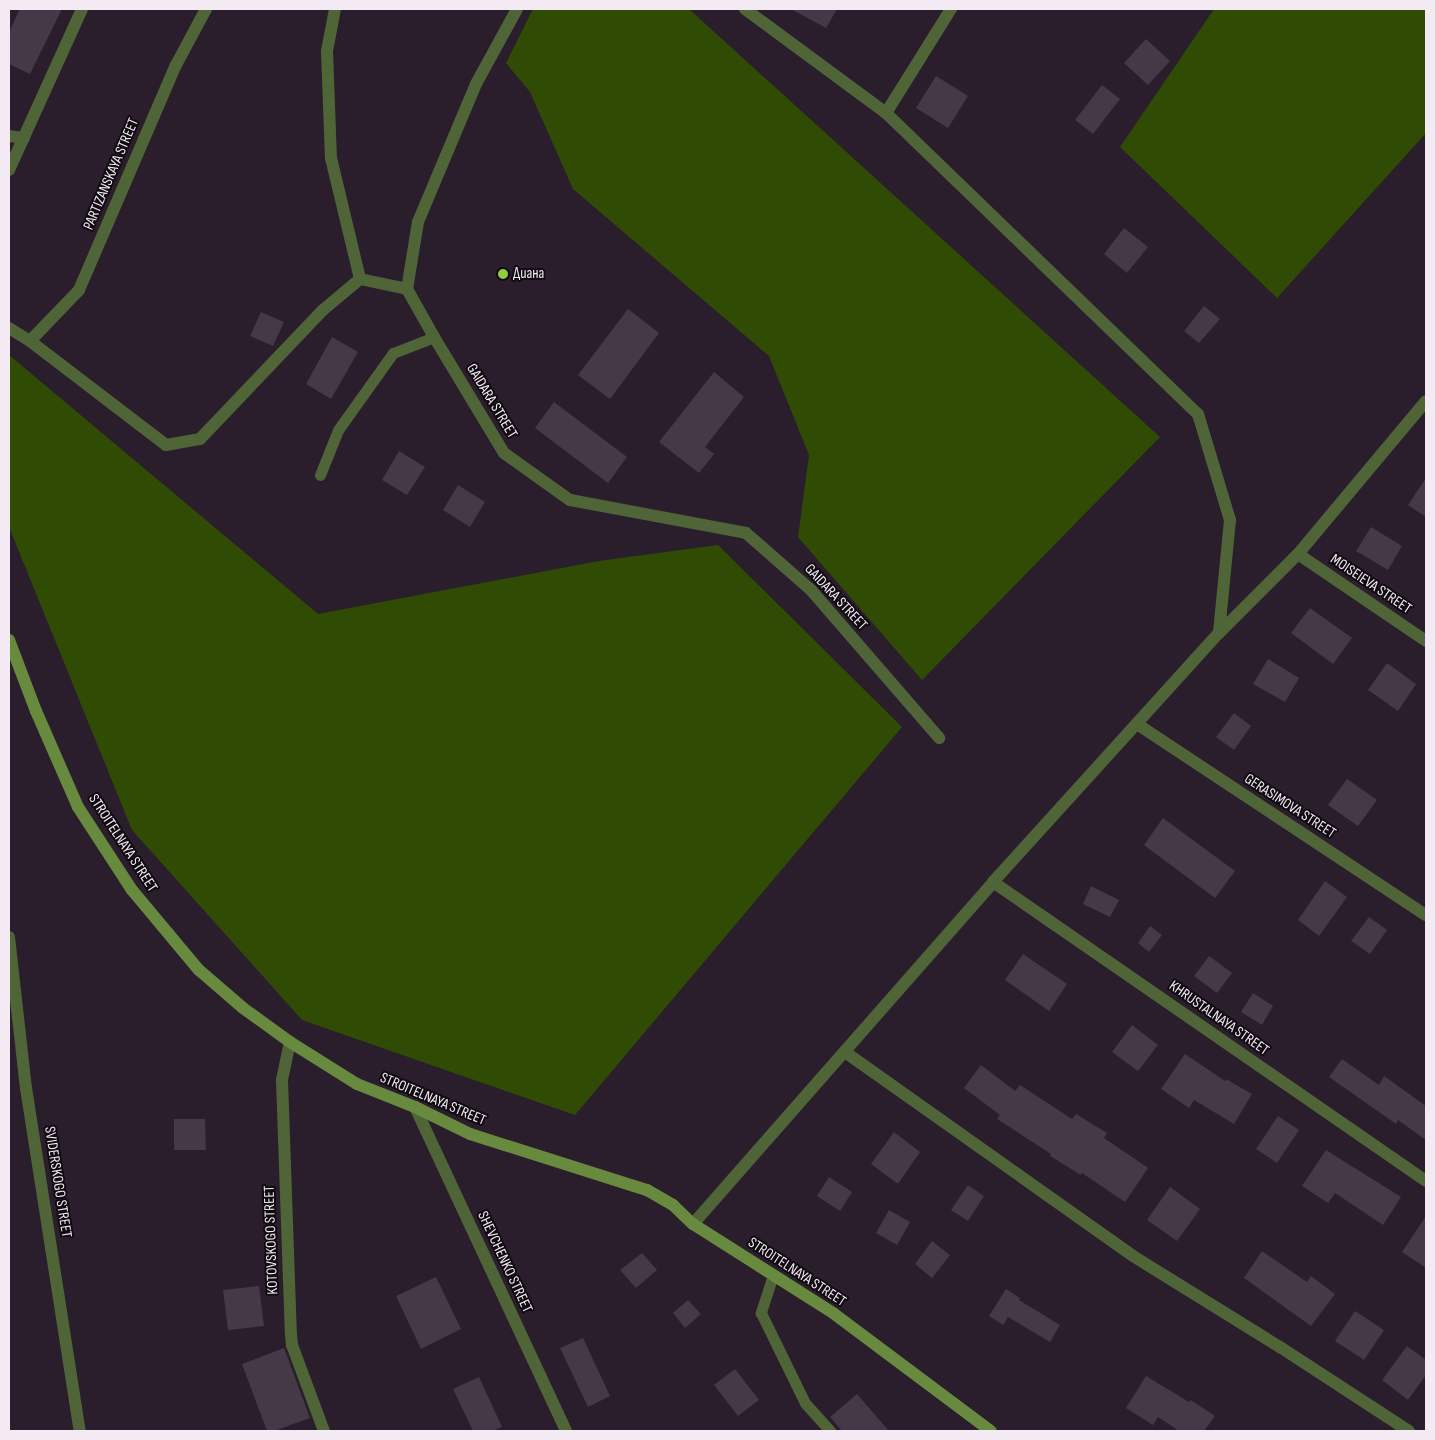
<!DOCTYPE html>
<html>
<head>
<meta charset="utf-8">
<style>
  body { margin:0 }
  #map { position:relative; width:1435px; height:1440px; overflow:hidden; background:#2a1e2c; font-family:"Sofia Sans Condensed",sans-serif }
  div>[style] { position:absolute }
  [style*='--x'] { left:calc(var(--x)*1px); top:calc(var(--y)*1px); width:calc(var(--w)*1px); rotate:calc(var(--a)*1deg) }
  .green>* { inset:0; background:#304b03 }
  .building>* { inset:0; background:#453847 }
  .lane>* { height:11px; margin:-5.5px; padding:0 5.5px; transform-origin:5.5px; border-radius:5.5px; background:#4f6537 }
  .street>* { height:12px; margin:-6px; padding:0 6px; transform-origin:6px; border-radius:6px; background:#4f6537 }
  .secondary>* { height:12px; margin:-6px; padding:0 6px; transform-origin:6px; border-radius:6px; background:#688a3f }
  .dots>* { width:14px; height:14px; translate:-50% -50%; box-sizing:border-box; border:2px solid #100a11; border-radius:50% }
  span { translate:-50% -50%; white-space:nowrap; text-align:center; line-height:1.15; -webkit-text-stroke:4px #100a11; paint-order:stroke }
  .street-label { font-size:15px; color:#f3eaf4 }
  .poi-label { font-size:15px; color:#f3eaf4 }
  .left { translate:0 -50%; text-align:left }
  .frame { position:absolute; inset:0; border:10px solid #f3eaf4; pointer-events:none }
</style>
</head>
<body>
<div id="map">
  <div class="green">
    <div style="clip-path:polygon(533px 9px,689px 9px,1160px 437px,922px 680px,798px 537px,809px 455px,769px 356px,573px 189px,530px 92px,506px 63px)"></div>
    <div style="clip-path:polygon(1214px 9px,1426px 9px,1426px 133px,1277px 298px,1120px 147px)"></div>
    <div style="clip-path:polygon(9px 355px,318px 614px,599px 561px,718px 545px,902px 727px,575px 1115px,302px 1020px,132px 830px,9px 527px)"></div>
  </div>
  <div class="building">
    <div style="clip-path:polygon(20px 9px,62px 9px,30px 74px,9px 64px,9px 32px)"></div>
    <div style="clip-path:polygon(791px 9px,837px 9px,826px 28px)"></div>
    <div style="clip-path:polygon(1146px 39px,1170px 61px,1148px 85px,1124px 63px)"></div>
    <div style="clip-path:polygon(936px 76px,968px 96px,948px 128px,916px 108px)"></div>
    <div style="clip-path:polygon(1102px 85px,1120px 99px,1093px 134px,1075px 120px)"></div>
    <div style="clip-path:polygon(1124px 228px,1148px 247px,1127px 273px,1104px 254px)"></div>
    <div style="clip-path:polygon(1204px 306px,1220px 319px,1199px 343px,1184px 331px)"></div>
    <div style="clip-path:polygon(628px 309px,659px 333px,610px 399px,578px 375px)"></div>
    <div style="clip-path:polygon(261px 312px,284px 322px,273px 346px,250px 336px)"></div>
    <div style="clip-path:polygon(332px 337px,358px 352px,331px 399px,306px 384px)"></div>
    <div style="clip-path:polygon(714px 372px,744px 397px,705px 447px,714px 454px,699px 473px,659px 442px)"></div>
    <div style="clip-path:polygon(554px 402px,627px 457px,608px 483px,535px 428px)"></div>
    <div style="clip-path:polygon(399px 451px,425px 467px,407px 495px,382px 480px)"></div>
    <div style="clip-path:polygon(1426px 478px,1426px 517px,1408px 505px)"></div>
    <div style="clip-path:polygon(458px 485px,485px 502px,470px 527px,443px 510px)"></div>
    <div style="clip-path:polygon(1371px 527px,1402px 546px,1388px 570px,1356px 551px)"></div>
    <div style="clip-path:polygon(1310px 608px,1352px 638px,1333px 664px,1291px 633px)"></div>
    <div style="clip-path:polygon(1268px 659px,1299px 678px,1285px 702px,1253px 684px)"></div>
    <div style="clip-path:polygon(1387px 663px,1416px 684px,1398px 711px,1368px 690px)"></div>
    <div style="clip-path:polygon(1234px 713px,1251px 726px,1234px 750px,1216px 737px)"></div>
    <div style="clip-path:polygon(1347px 779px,1377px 800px,1358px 826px,1328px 805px)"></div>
    <div style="clip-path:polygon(1163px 818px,1235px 871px,1215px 898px,1144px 845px)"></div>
    <div style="clip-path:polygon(1325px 881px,1347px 897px,1319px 936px,1298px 920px)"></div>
    <div style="clip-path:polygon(1091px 886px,1119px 900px,1110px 917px,1083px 904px)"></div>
    <div style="clip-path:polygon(1369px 917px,1387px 930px,1370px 954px,1351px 941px)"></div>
    <div style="clip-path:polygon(1150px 926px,1162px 935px,1149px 952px,1138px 943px)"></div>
    <div style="clip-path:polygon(1023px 954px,1067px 984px,1049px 1011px,1005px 980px)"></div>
    <div style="clip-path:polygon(1209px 956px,1232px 973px,1217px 993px,1194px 976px)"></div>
    <div style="clip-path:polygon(1253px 993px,1273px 1006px,1262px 1025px,1241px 1012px)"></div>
    <div style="clip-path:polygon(1132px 1025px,1158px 1045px,1138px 1071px,1112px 1052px)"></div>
    <div style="clip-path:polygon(1185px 1054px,1225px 1081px,1226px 1079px,1252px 1094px,1234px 1124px,1194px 1100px,1189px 1108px,1161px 1089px)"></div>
    <div style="clip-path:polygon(1342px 1059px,1379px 1085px,1384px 1076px,1426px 1106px,1426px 1140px,1398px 1120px,1396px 1124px,1329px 1077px)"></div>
    <div style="clip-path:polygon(981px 1065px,1015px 1091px,1020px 1085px,1072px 1119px,1076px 1114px,1107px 1133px,1104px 1138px,1148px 1168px,1125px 1202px,1082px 1173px,1081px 1175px,1050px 1156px,1051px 1154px,997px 1119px,1000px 1115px,964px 1088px)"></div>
    <div style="clip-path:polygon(1278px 1116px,1299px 1130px,1277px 1163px,1256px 1149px)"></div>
    <div style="clip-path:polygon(174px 1119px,205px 1119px,206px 1150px,174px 1150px)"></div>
    <div style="clip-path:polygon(894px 1132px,920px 1152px,898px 1184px,871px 1164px)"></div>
    <div style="clip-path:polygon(1326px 1150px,1401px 1197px,1383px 1225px,1335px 1193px,1328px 1203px,1302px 1186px)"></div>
    <div style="clip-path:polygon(829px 1177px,852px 1192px,840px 1211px,817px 1196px)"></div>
    <div style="clip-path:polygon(968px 1185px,984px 1196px,968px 1221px,951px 1210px)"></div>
    <div style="clip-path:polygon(1170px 1187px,1200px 1209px,1177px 1241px,1147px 1220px)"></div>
    <div style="clip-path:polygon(889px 1210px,910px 1222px,897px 1245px,876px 1233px)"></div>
    <div style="clip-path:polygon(1426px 1216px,1426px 1268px,1402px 1252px)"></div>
    <div style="clip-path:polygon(932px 1241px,950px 1255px,932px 1278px,915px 1264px)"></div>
    <div style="clip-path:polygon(1262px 1251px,1307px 1282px,1311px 1276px,1335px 1294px,1311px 1326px,1244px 1278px)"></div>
    <div style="clip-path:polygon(642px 1253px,657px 1270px,636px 1288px,620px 1270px)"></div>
    <div style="clip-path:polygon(436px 1277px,461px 1329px,421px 1349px,396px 1296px)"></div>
    <div style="clip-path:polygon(259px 1286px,264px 1326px,228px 1330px,223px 1290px)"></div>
    <div style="clip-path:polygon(1006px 1289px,1020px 1298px,1019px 1300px,1060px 1325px,1050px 1342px,1008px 1317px,1003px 1325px,989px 1316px)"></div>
    <div style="clip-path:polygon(688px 1300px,701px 1314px,685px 1328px,673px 1313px)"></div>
    <div style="clip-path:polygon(1355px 1311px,1384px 1330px,1364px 1360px,1335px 1341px)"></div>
    <div style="clip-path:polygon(583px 1338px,610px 1396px,588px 1407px,560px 1348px)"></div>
    <div style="clip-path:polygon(1407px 1346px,1426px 1360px,1426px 1375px,1408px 1400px,1382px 1380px)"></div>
    <div style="clip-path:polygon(284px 1348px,310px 1418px,274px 1431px,267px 1431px,242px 1364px)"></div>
    <div style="clip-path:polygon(735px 1369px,759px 1400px,738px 1416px,714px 1385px)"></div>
    <div style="clip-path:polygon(1146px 1376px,1189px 1402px,1191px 1400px,1215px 1416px,1204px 1431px,1179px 1431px,1158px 1417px,1153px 1425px,1126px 1408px)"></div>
    <div style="clip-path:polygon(479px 1377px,502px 1427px,492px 1431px,473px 1431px,453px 1389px)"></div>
    <div style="clip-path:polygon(857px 1394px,889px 1431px,842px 1431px,830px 1417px)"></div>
  </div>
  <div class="lane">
    <div style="--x:320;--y:475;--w:48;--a:-68.2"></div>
    <div style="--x:338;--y:430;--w:95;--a:-54.5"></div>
    <div style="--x:393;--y:353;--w:44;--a:-21.3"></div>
    <div style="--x:773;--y:1275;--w:40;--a:108"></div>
    <div style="--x:761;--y:1313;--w:100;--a:63.9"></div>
    <div style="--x:805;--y:1403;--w:38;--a:48"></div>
  </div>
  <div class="street">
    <div style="--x:335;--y:9;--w:43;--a:100.8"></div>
    <div style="--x:327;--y:51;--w:107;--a:87.9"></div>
    <div style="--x:331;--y:158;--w:124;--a:76.5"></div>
    <div style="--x:517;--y:9;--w:85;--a:118.7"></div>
    <div style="--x:476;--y:84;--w:150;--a:112.8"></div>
    <div style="--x:418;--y:222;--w:68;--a:99.3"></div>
    <div style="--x:407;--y:289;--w:55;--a:60.6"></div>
    <div style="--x:434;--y:337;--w:135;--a:58.9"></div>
    <div style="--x:504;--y:453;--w:81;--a:35.5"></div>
    <div style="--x:570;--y:500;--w:179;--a:10.6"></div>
    <div style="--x:746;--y:533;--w:86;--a:41.2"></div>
    <div style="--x:811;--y:590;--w:196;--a:49.1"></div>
    <div style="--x:745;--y:9;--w:175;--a:36.4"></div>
    <div style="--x:886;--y:113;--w:434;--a:44"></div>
    <div style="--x:1198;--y:414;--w:111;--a:73.2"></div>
    <div style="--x:1230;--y:520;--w:114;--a:95.6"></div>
    <div style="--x:886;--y:113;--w:123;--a:-58"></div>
    <div style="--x:9;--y:136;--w:15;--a:8"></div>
    <div style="--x:9;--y:170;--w:177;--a:-65.6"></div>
    <div style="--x:9;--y:328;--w:25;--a:32"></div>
    <div style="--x:30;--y:341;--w:171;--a:37.4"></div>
    <div style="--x:166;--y:445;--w:35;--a:-10"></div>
    <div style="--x:200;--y:439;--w:178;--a:-46.4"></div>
    <div style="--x:323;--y:310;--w:48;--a:-40"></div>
    <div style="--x:360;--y:279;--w:48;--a:12"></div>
    <div style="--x:30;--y:341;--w:71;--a:-46.1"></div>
    <div style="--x:79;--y:290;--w:245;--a:-66.7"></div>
    <div style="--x:176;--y:65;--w:64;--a:-61.8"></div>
    <div style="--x:1298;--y:554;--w:155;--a:34.2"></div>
    <div style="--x:1137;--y:724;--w:346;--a:33.5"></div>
    <div style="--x:993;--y:882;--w:526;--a:34.63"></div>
    <div style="--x:9;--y:937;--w:152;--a:83.6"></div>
    <div style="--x:26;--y:1088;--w:347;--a:81.1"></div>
    <div style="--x:290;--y:1042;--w:39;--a:102"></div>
    <div style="--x:282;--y:1080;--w:254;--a:88"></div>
    <div style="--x:291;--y:1334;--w:11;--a:85"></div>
    <div style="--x:292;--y:1345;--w:92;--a:69.6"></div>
    <div style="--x:845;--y:1052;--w:353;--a:35.3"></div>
    <div style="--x:1133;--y:1256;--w:173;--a:31.8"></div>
    <div style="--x:1280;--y:1347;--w:154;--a:33.1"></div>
    <div style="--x:415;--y:1107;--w:357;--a:65"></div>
    <div style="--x:693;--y:1224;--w:455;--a:-48.7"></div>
    <div style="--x:993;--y:882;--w:336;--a:-47.8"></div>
    <div style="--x:1219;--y:633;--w:112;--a:-45"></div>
    <div style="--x:1298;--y:554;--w:199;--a:-50.1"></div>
  </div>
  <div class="secondary">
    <div style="--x:9;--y:640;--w:76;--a:69.2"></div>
    <div style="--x:36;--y:711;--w:105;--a:66.4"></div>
    <div style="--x:78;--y:807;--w:99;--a:57"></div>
    <div style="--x:132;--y:890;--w:104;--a:50.1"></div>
    <div style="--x:199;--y:970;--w:58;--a:40.8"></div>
    <div style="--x:243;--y:1008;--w:58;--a:35.9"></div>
    <div style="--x:290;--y:1042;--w:79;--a:32.1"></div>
    <div style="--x:357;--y:1084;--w:62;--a:21.6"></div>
    <div style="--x:415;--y:1107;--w:61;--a:26.1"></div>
    <div style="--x:470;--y:1134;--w:186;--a:17.6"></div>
    <div style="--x:647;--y:1190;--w:30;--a:30"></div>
    <div style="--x:673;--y:1205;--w:28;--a:44"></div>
    <div style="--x:693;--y:1224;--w:166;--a:32.4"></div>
    <div style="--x:833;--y:1313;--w:197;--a:36.8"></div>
  </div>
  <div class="dots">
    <div style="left:503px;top:274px;background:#92cd3f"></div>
  </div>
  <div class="street-label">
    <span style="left:111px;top:174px;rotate:-67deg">PARTIZANSKAYA STREET</span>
    <span style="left:492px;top:401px;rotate:59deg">GAIDARA STREET</span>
    <span style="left:1371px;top:584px;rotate:34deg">MOISEIEVA STREET</span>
    <span style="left:836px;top:597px;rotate:47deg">GAIDARA STREET</span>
    <span style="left:1290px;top:806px;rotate:33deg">GERASIMOVA STREET</span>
    <span style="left:123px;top:843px;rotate:57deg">STROITELNAYA STREET</span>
    <span style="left:1219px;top:1018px;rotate:35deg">KHRUSTALNAYA STREET</span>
    <span style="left:433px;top:1099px;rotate:23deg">STROITELNAYA STREET</span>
    <span style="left:58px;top:1182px;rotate:81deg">SVIDERSKOGO STREET</span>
    <span style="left:271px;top:1240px;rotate:-92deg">KOTOVSKOGO STREET</span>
    <span style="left:505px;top:1262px;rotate:65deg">SHEVCHENKO STREET</span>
    <span style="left:797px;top:1272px;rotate:33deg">STROITELNAYA STREET</span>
  </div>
  <div class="poi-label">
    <span class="left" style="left:513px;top:274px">Диана</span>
  </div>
  <div class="frame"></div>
</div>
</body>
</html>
